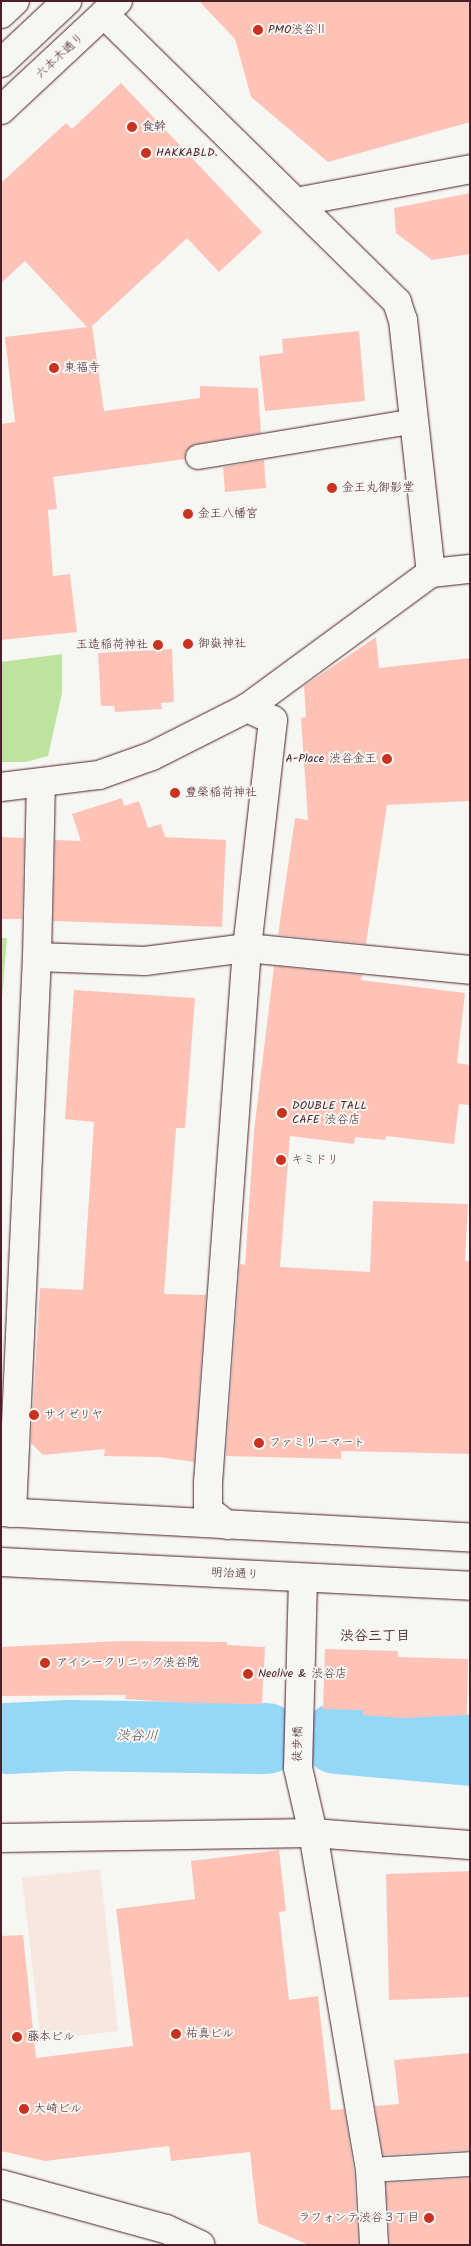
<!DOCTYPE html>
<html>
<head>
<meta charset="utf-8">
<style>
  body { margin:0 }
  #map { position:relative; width:471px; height:2246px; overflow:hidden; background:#f6f6f2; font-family:Kalam,"Klee One",sans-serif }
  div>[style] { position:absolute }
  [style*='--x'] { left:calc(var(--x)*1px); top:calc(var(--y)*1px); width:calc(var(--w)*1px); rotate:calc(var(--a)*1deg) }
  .built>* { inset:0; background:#f8e7e0 }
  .green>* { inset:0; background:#bde49e }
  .river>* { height:71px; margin:-35.5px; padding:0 35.5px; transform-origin:35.5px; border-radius:35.5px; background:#94d7f6 }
  .building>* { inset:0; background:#fec3b6 }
  .roads { filter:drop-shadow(0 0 1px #4a1f2b) drop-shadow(0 0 1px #4a1f2b) }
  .service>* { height:24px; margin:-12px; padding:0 12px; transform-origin:12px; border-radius:12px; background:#f6f6f2 }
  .minor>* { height:28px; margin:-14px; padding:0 14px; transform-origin:14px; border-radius:14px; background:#f6f6f2 }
  .tertiary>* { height:28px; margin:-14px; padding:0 14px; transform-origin:14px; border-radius:14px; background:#f6f6f2 }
  .secondary>* { height:28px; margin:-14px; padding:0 14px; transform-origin:14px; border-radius:14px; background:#f6f6f2 }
  .primary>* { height:28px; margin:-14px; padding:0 14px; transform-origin:14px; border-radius:14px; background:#f6f6f2 }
  .motorway>* { height:28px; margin:-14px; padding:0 14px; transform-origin:14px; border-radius:14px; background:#f6f6f2 }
  .dots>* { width:14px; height:14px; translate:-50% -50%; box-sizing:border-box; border:2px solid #f6f6f2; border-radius:50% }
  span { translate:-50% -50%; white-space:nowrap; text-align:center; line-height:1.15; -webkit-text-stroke:4px #f6f6f2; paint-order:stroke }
  .poi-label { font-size:12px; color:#4a1f2b }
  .left { translate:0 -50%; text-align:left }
  .right { translate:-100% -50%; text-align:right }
  .street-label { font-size:12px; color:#4a1f2b }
  .neighbourhood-label { font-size:14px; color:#4a1f2b; font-weight:700 }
  .water-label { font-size:14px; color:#5c4d5e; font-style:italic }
  .frame { position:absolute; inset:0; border:2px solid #4a1f2b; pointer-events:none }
</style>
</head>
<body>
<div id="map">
  <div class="built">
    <div style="clip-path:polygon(100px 1869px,118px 2031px,41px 2040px,22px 1878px)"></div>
  </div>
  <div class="green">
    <div style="clip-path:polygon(62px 654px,62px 693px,48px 756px,26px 762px,1px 762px,1px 662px)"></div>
    <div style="clip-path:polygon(1px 938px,7px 938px,1px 1011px)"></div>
  </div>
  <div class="river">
    <div style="--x:7;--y:1738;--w:61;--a:-2.8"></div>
    <div style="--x:68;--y:1735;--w:198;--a:0.9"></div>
    <div style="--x:336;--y:1738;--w:135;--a:5.1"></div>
  </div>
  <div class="building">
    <div style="clip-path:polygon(199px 1px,470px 1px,470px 122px,328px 162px,251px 97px,235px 39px)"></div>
    <div style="clip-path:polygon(121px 83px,262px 232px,219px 272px,187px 238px,92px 326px,104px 411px,200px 398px,200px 386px,258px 388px,261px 433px,195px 444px,185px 452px,185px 459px,53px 477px,57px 509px,48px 510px,53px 576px,70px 574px,77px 632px,1px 640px,1px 424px,15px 422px,5px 337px,87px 327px,25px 261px,1px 283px,1px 183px,66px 123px,72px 129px)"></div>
    <div style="clip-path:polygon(470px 193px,470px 254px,432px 260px,396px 233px,394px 208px)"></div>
    <div style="clip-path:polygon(359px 331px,365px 401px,265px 411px,259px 356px,283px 353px,282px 339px)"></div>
    <div style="clip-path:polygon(264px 460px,266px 488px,225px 492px,223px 467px)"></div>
    <div style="clip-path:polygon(376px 637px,379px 668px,470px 658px,470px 801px,387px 805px,366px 944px,278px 935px,295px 818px,308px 820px,301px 718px,306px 717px,304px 686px)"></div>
    <div style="clip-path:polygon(172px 649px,174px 702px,161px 703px,162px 709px,115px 712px,114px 706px,101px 706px,98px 653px)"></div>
    <div style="clip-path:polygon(122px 798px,124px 806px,139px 801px,148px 828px,161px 824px,165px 837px,226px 840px,222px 927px,53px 921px,55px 840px,81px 841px,72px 814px)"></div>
    <div style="clip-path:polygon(1px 837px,24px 838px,22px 919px,1px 919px)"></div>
    <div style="clip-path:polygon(274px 966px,362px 975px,361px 980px,465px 993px,457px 1063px,470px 1065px,470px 1105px,459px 1104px,454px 1144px,386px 1136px,385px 1140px,355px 1137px,354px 1144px,290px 1136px,280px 1267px,370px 1272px,373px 1201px,468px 1204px,465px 1261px,470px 1261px,470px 1454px,341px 1451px,341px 1459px,226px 1456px,240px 1264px,245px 1265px,254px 1131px)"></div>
    <div style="clip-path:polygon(74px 990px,195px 998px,185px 1128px,176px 1128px,164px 1294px,206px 1295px,194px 1462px,159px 1457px,104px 1456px,105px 1449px,43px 1455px,31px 1443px,40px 1288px,83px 1290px,94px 1122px,65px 1119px)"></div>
    <div style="clip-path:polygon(121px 1641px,227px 1642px,227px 1645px,265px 1647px,262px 1704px,187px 1703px,125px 1699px,126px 1695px,1px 1696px,1px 1647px)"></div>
    <div style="clip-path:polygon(325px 1649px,398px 1651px,398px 1657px,468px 1659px,467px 1715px,402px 1718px,363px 1715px,363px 1710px,323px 1709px)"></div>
    <div style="clip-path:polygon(279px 1850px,286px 1911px,279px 1912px,289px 2000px,318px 1996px,331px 2110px,344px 2109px,354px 2172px,358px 2245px,309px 2245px,258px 2223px,250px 2152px,171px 2161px,169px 2146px,45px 2161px,1px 2151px,1px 1936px,23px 1935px,36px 2058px,133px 2046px,116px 1909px,195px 1899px,191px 1861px)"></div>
    <div style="clip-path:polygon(470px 1871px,470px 1997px,389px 2000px,386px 1874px)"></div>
    <div style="clip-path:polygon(470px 2053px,470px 2150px,383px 2155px,375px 2106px,399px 2104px,394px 2060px)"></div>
    <div style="clip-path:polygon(470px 2178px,470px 2245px,390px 2245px,386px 2183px)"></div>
  </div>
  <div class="roads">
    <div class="service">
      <div style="--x:198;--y:457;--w:220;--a:-9.4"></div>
      <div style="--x:370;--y:2170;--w:100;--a:-3.4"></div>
    </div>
    <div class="minor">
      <div style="--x:296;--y:202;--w:177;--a:-10.7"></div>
      <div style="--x:1;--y:787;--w:99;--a:-7"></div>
      <div style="--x:99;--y:775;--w:56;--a:-19.7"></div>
      <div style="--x:152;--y:756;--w:106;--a:-26.8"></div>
      <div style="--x:247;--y:708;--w:228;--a:-36.3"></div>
      <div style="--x:37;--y:957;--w:108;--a:2.1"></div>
      <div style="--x:145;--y:961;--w:103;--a:-7.3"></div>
      <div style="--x:247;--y:948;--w:224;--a:5.6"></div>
      <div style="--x:12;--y:1513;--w:557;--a:-87.43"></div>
      <div style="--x:37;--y:957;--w:173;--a:-88.7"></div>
      <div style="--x:227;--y:1525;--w:24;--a:-142"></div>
      <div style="--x:208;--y:1510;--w:27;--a:-90"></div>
      <div style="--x:208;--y:1483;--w:536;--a:-85.83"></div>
      <div style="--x:247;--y:948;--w:229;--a:-83.5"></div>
      <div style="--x:273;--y:720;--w:29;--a:-155"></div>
      <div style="--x:303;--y:1578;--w:190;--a:91.5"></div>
      <div style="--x:298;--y:1768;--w:67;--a:77"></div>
      <div style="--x:313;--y:1833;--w:342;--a:80.4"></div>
      <div style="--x:370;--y:2170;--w:75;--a:86.9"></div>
      <div style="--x:1;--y:1838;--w:312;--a:-0.9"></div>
      <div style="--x:313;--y:1833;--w:157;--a:4.4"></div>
      <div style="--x:1;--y:2184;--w:171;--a:15.3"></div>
      <div style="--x:166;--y:2229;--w:38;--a:25"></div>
    </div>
    <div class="tertiary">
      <div style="--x:104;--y:14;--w:411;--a:44.5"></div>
      <div style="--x:397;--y:302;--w:19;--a:72"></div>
      <div style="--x:403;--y:320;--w:255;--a:83.7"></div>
      <div style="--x:431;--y:573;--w:39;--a:-6"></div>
    </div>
    <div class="secondary">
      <div style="--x:1;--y:110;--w:160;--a:-43"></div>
    </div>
    <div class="primary">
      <div style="--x:1;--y:1512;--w:470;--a:3.1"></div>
      <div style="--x:1;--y:1562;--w:470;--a:2.9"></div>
    </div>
    <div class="motorway">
      <div style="--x:1;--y:14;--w:19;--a:-43"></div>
      <div style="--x:1;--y:63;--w:91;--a:-43.2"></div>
    </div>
  </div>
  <div class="dots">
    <div style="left:258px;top:30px;background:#c8321e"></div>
    <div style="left:132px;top:127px;background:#c8321e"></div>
    <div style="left:146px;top:153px;background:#c8321e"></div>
    <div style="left:54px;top:368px;background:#c8321e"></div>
    <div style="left:332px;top:488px;background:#c8321e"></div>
    <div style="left:188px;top:514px;background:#c8321e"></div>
    <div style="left:188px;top:644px;background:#c8321e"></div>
    <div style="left:158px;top:645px;background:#c8321e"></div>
    <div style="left:387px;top:759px;background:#c8321e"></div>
    <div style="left:175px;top:793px;background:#c8321e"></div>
    <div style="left:282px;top:1113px;background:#c8321e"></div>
    <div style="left:281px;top:1160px;background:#c8321e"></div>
    <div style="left:34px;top:1415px;background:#c8321e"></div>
    <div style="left:259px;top:1443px;background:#c8321e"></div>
    <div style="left:45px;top:1663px;background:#c8321e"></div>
    <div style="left:248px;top:1674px;background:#c8321e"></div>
    <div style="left:176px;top:2034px;background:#c8321e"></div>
    <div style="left:17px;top:2037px;background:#c8321e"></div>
    <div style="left:24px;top:2109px;background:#c8321e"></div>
    <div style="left:429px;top:2218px;background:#c8321e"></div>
  </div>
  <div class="poi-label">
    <span class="left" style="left:268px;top:30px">PMO渋谷Ⅱ</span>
    <span class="left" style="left:142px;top:127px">食幹</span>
    <span class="left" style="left:156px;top:153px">HAKKABLD.</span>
    <span class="left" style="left:64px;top:368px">東福寺</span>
    <span class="left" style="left:342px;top:488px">金王丸御影堂</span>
    <span class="left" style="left:198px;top:514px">金王八幡宮</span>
    <span class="left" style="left:198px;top:644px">御嶽神社</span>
    <span class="right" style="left:148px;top:645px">玉造稲荷神社</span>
    <span class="right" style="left:377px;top:759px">A-Place 渋谷金王</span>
    <span class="left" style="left:185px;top:793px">豐榮稲荷神社</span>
    <span class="left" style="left:292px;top:1113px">DOUBLE TALL<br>CAFE 渋谷店</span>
    <span class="left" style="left:291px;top:1160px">キミドリ</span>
    <span class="left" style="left:44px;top:1415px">サイゼリヤ</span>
    <span class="left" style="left:269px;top:1443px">ファミリーマート</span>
    <span class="left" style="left:56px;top:1663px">アイシークリニック渋谷院</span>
    <span class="left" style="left:258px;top:1674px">Neolive &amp; 渋谷店</span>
    <span class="left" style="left:186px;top:2034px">祐真ビル</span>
    <span class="left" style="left:27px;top:2037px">藤本ビル</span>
    <span class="left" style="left:34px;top:2109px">大崎ビル</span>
    <span class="right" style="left:419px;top:2218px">ラフォンテ渋谷３丁目</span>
  </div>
  <div class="street-label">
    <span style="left:60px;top:56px;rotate:-43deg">六本木通り</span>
    <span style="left:235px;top:1574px;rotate:3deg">明治通り</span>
    <span style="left:298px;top:1744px;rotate:-89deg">徒歩橋</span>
  </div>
  <div class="neighbourhood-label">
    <span style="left:375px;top:1636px">渋谷三丁目</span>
  </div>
  <div class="water-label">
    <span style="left:137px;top:1736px;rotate:1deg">渋谷川</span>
  </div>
  <div class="frame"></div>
</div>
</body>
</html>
